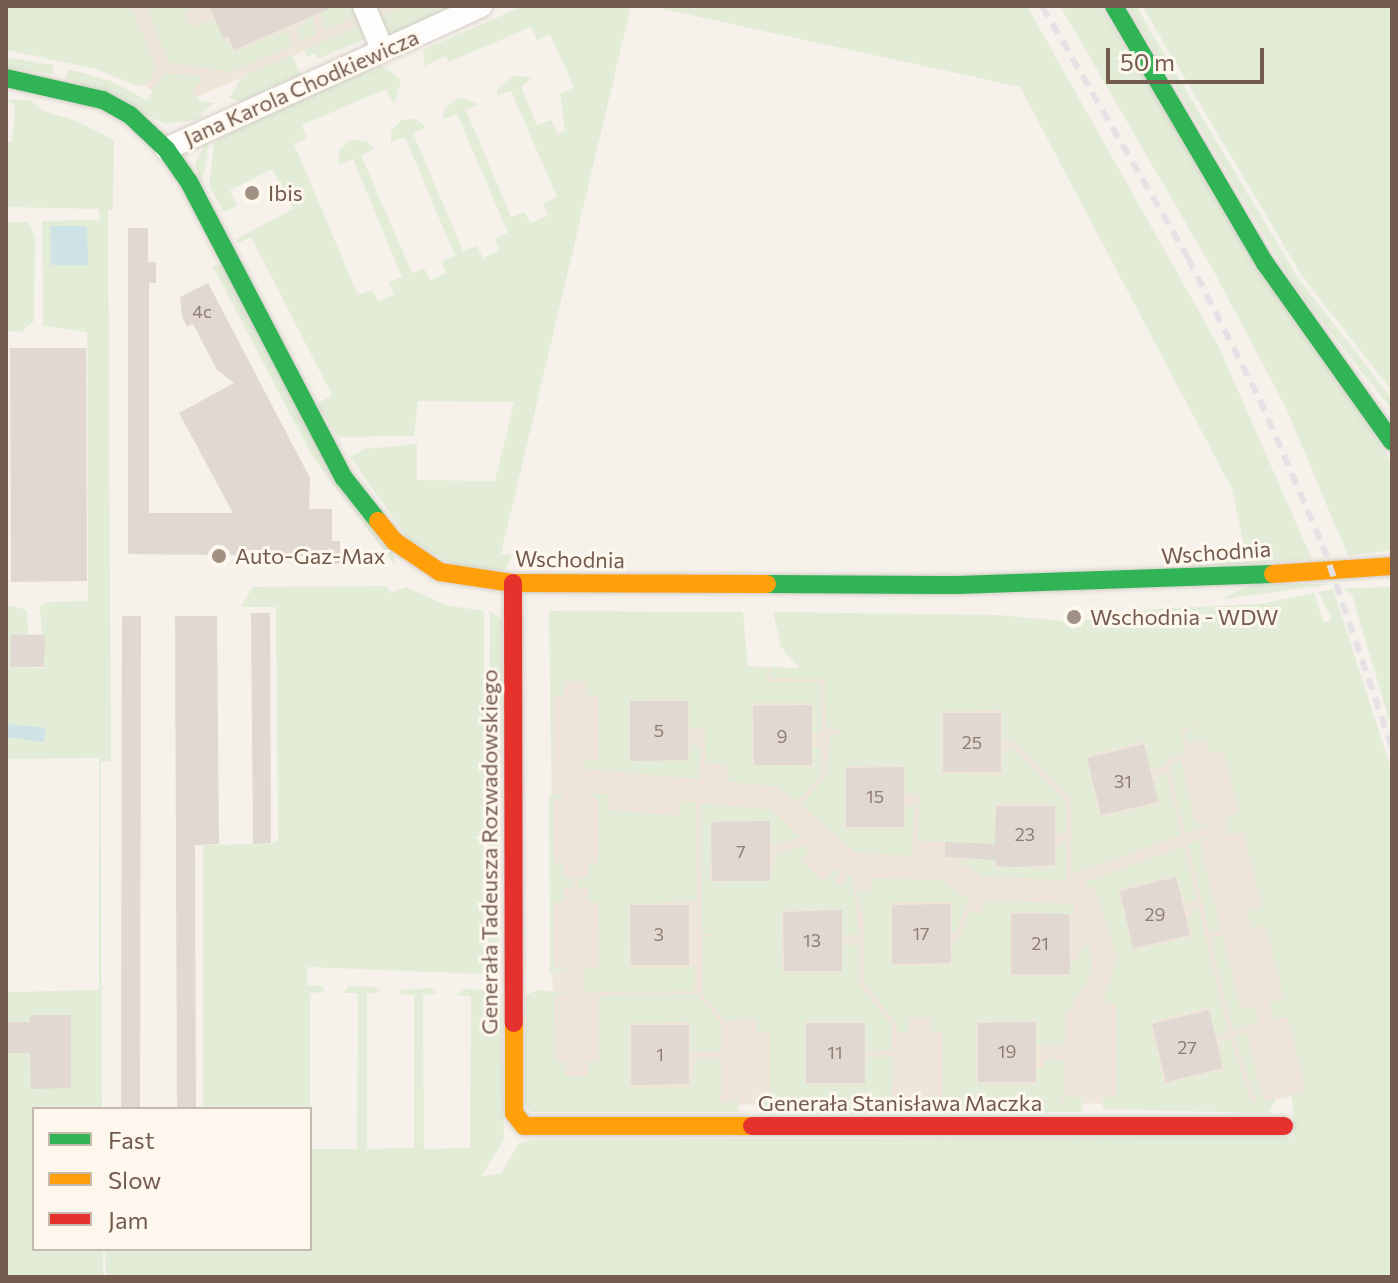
<!DOCTYPE html>
<html>
<head>
<meta charset="utf-8">
<style>
  body { margin:0 }
  #map { position:relative; width:1398px; height:1283px; overflow:hidden; background:#f6f2eb; font-family:Commissioner,sans-serif }
  div>[style] { position:absolute }
  [style*='--x'] { left:calc(var(--x)*1px); top:calc(var(--y)*1px); width:calc(var(--w)*1px); rotate:calc(var(--a)*1deg) }
  .residential>* { inset:0; background:#efe5d9 }
  .green>* { inset:0; background:#e3ecd7 }
  .water>* { inset:0; background:#cee3e5 }
  .building>* { inset:0; background:#e0d8d1 }
  .roads { filter:drop-shadow(0 0 2px #d3cec7) drop-shadow(0 0 2px #d3cec7) }
  .street>* { height:22px; margin:-11px; padding:0 11px; transform-origin:11px; border-radius:11px; background:#fefdfc }
  .fast>* { height:18px; margin:-9px; padding:0 9px; transform-origin:9px; border-radius:9px; background:#30b455 }
  .slow>* { height:18px; margin:-9px; padding:0 9px; transform-origin:9px; border-radius:9px; background:#ff9f0a }
  .jam>* { height:18px; margin:-9px; padding:0 9px; transform-origin:9px; border-radius:9px; background:#e5322d }
  .rail>* { height:6px; margin-top:-3px; transform-origin:0; background:repeating-linear-gradient(90deg,#e4e2e4 0 12px,transparent 0 20px) }
  .dots>* { width:22px; height:22px; translate:-50% -50%; box-sizing:border-box; border:4px solid #fef7ed; border-radius:50% }
  span { translate:-50% -50%; white-space:nowrap; text-align:center; line-height:1.15; -webkit-text-stroke:6px #fef7ed; paint-order:stroke }
  .number-label { font-size:18px; color:#907d71 }
  .number-label span { -webkit-text-stroke-width:0 }
  .street-label { font-size:22px; color:#735b4d }
  .poi-label { font-size:22px; color:#735b4d }
  .left { translate:0 -50%; text-align:left }
  .frame { position:absolute; inset:0; border:8px solid #735b4d; pointer-events:none }
  .legend { position:absolute; left:32px; top:1107px; width:280px; height:144px; box-sizing:border-box; background:#fef7ed; border:2px solid #c6b9ad; margin:0; padding:10px 14px; list-style:none; font-size:24px; color:#735b4d }
  .legend li { display:flex; align-items:center; gap:16px; height:40px }
  .legend b { width:40px; border:2px solid #c6b9ad }
  .scale { position:absolute; left:1106px; top:48px; width:158px; height:36px; box-sizing:border-box; border:4px solid #735b4d; border-top:0; padding-left:10px; font-size:24px; line-height:28px; white-space:nowrap; color:#735b4d; -webkit-text-stroke:6px #fef7ed; paint-order:stroke }
</style>
</head>
<body>
<div id="map">
  <div class="residential">
    <div style="clip-path:polygon(6px 6px,409px 6px,171px 108px,150px 89px)"></div>
    <div style="clip-path:polygon(564px 659px,1016px 677px,1219px 722px,1309px 1093px,1258px 1103px,569px 1105px,553px 1089px,551px 684px)"></div>
  </div>
  <div class="green">
    <div style="clip-path:polygon(6px 6px,132px 9px,157px 69px,145px 85px,137px 86px,96px 69px,6px 50px)"></div>
    <div style="clip-path:polygon(146px 6px,193px 6px,185px 14px,191px 28px,213px 19px,235px 52px,278px 33px,288px 33px,294px 45px,230px 72px,168px 62px)"></div>
    <div style="clip-path:polygon(306px 6px,314px 18px,315px 35px,302px 41px,296px 28px,311px 18px)"></div>
    <div style="clip-path:polygon(318px 6px,358px 6px,362px 14px,326px 30px)"></div>
    <div style="clip-path:polygon(404px 6px,458px 6px,391px 36px,382px 32px,375px 19px)"></div>
    <div style="clip-path:polygon(523px 6px,631px 6px,501px 554px,512px 555px,505px 570px,459px 567px,410px 541px,350px 457px,364px 449px,417px 444px,417px 480px,495px 481px,514px 402px,418px 401px,414px 436px,338px 437px,317px 404px,332px 395px,251px 237px,238px 243px,236px 239px,293px 209px,272px 169px,230px 190px,237px 205px,224px 213px,209px 186px,214px 143px,224px 137px,222px 131px,382px 65px,401px 80px,396px 100px,392px 102px,386px 89px,302px 125px,307px 138px,294px 144px,358px 295px,372px 290px,378px 301px,394px 295px,389px 282px,402px 277px,353px 159px,339px 165px,339px 150px,350px 140px,366px 141px,374px 149px,361px 155px,412px 273px,424px 268px,430px 280px,446px 273px,442px 261px,455px 256px,405px 137px,391px 142px,391px 131px,401px 120px,416px 119px,426px 127px,413px 133px,463px 251px,477px 246px,483px 258px,499px 250px,495px 239px,508px 233px,457px 114px,443px 119px,444px 110px,458px 97px,479px 104px,466px 110px,511px 217px,525px 212px,531px 223px,548px 215px,543px 204px,557px 197px,511px 91px,497px 96px,498px 88px,515px 75px,532px 78px,521px 87px,537px 125px,551px 120px,558px 134px,565px 130px,560px 94px,574px 87px,550px 35px,537px 40px,531px 27px,449px 62px,446px 56px,424px 66px,423px 50px)"></div>
    <div style="clip-path:polygon(649px 6px,1027px 6px,1218px 345px,1312px 559px,1187px 569px,1182px 554px,1246px 554px,1232px 489px,1020px 87px)"></div>
    <div style="clip-path:polygon(1060px 6px,1100px 6px,1390px 460px,1392px 550px,1348px 556px,1286px 408px,1213px 270px)"></div>
    <div style="clip-path:polygon(1128px 6px,1136px 6px,1298px 278px,1392px 399px,1392px 410px,1295px 287px)"></div>
    <div style="clip-path:polygon(1142px 6px,1392px 6px,1392px 391px,1302px 276px)"></div>
    <div style="clip-path:polygon(366px 23px,369px 37px,318px 59px,315px 53px,307px 57px,304px 50px)"></div>
    <div style="clip-path:polygon(292px 55px,301px 75px,241px 102px,229px 98px,242px 77px)"></div>
    <div style="clip-path:polygon(6px 57px,53px 65px,53px 74px,6px 68px)"></div>
    <div style="clip-path:polygon(69px 69px,111px 81px,147px 100px,164px 73px,200px 76px,203px 81px,192px 90px,200px 101px,215px 103px,201px 113px,202px 119px,166px 124px,65px 77px)"></div>
    <div style="clip-path:polygon(6px 100px,30px 100px,43px 111px,74px 120px,114px 140px,113px 210px,108px 210px,111px 761px,101px 762px,102px 1109px,34px 1109px,34px 1249px,103px 1249px,103px 1277px,6px 1277px,6px 992px,99px 990px,99px 758px,6px 759px,6px 605px,27px 610px,28px 634px,11px 634px,10px 667px,44px 668px,40px 607px,46px 602px,88px 601px,87px 332px,43px 326px,42px 221px,100px 220px,99px 209px,6px 207px,6px 142px,12px 142px,15px 113px,14px 104px)"></div>
    <div style="clip-path:polygon(208px 139px,207px 160px,201px 184px,195px 164px)"></div>
    <div style="clip-path:polygon(6px 222px,29px 222px,35px 237px,34px 321px,21px 332px,6px 331px)"></div>
    <div style="clip-path:polygon(220px 263px,395px 559px,394px 564px,312px 456px,213px 267px)"></div>
    <div style="clip-path:polygon(1254px 584px,1332px 584px,1219px 600px)"></div>
    <div style="clip-path:polygon(386px 586px,391px 593px,406px 587px,445px 605px,484px 611px,483px 974px,307px 967px,307px 985px,322px 986px,325px 992px,310px 993px,310px 1109px,203px 1109px,203px 845px,272px 844px,278px 840px,276px 607px,241px 607px,253px 587px)"></div>
    <div style="clip-path:polygon(1392px 587px,1392px 730px,1352px 595px,1344px 588px)"></div>
    <div style="clip-path:polygon(1333px 589px,1392px 771px,1392px 1277px,106px 1277px,105px 1249px,310px 1249px,310px 1149px,357px 1149px,358px 993px,343px 993px,349px 986px,375px 987px,381px 992px,367px 994px,367px 1149px,414px 1148px,414px 995px,400px 994px,401px 990px,431px 988px,438px 993px,423px 995px,424px 1149px,470px 1148px,471px 996px,457px 996px,463px 989px,493px 990px,501px 996px,504px 1140px,481px 1176px,501px 1174px,518px 1144px,532px 1140px,1294px 1137px,1292px 1094px,1306px 1091px,1288px 1017px,1274px 1020px,1270px 1003px,1284px 999px,1266px 925px,1252px 928px,1247px 910px,1262px 906px,1243px 832px,1229px 835px,1225px 817px,1239px 813px,1224px 751px,1210px 753px,1206px 739px,1187px 743px,1185px 734px,1203px 718px,1181px 732px,1186px 754px,1169px 758px,1164px 766px,1151px 769px,1144px 741px,1086px 756px,1100px 818px,1160px 804px,1155px 784px,1158px 775px,1166px 773px,1181px 835px,1071px 874px,1071px 799px,1013px 740px,1002px 740px,1002px 710px,941px 711px,941px 774px,1002px 775px,1002px 755px,1013px 747px,1066px 801px,1066px 833px,1056px 833px,1055px 804px,995px 804px,995px 868px,1055px 868px,1056px 848px,1066px 840px,1066px 880px,983px 876px,957px 861px,967px 861px,967px 843px,917px 841px,920px 795px,905px 794px,905px 765px,845px 766px,845px 829px,905px 829px,905px 810px,915px 802px,912px 856px,855px 852px,801px 805px,826px 777px,830px 736px,846px 732px,826px 728px,825px 679px,770px 678px,771px 667px,799px 668px,781px 647px,773px 612px,998px 615px,1075px 622px,1154px 609px,1260px 604px,1314px 593px,1324px 623px,1332px 619px,1318px 592px)"></div>
    <div style="clip-path:polygon(490px 611px,502px 620px,499px 968px,488px 974px)"></div>
    <div style="clip-path:polygon(549px 611px,743px 612px,748px 667px,767px 667px,767px 682px,821px 682px,822px 732px,813px 733px,813px 703px,752px 703px,752px 765px,813px 767px,813px 747px,821px 747px,821px 775px,798px 801px,777px 787px,727px 781px,728px 765px,706px 763px,705px 728px,689px 729px,689px 701px,669px 699px,629px 701px,630px 761px,688px 761px,693px 743px,701px 748px,699px 779px,586px 769px,583px 761px,598px 760px,598px 696px,587px 695px,586px 681px,564px 681px,564px 696px,553px 696px,553px 761px,566px 762px,551px 762px)"></div>
    <div style="clip-path:polygon(1181px 760px,1195px 823px,1211px 824px,1185px 834px,1169px 767px)"></div>
    <div style="clip-path:polygon(562px 792px,561px 799px,554px 799px,554px 863px,564px 864px,564px 878px,573px 878px,573px 888px,564px 888px,564px 902px,554px 903px,554px 967px,569px 970px,550px 974px,549px 796px)"></div>
    <div style="clip-path:polygon(588px 793px,608px 794px,607px 810px,679px 816px,681px 801px,696px 802px,696px 900px,629px 905px,629px 967px,695px 967px,695px 991px,584px 992px,584px 968px,599px 967px,598px 902px,588px 902px,588px 888px,578px 888px,578px 878px,588px 877px,588px 864px,598px 863px,598px 799px)"></div>
    <div style="clip-path:polygon(701px 803px,772px 810px,800px 837px,771px 847px,770px 821px,711px 821px,710px 882px,770px 881px,776px 855px,808px 845px,811px 848px,801px 860px,822px 881px,835px 870px,840px 872px,834px 883px,846px 886px,845px 874px,852px 876px,859px 935px,842px 935px,842px 909px,782px 909px,782px 972px,842px 973px,842px 945px,859px 945px,859px 984px,892px 1026px,892px 1050px,866px 1051px,865px 1021px,805px 1021px,805px 1084px,865px 1085px,866px 1057px,893px 1057px,892px 1103px,910px 1098px,907px 1114px,759px 1111px,758px 1098px,770px 1098px,770px 1033px,756px 1032px,756px 1018px,725px 1021px,702px 994px,702px 937px,721px 934px,702px 934px)"></div>
    <div style="clip-path:polygon(1213px 835px,1200px 843px,1221px 930px,1210px 933px,1188px 844px)"></div>
    <div style="clip-path:polygon(1184px 847px,1197px 900px,1184px 903px,1177px 875px,1118px 889px,1133px 951px,1192px 937px,1188px 917px,1192px 916px,1191px 908px,1198px 907px,1228px 1033px,1216px 1036px,1209px 1007px,1150px 1022px,1164px 1084px,1224px 1070px,1220px 1051px,1222px 1042px,1230px 1039px,1251px 1102px,1257px 1103px,1234px 1035px,1246px 1032px,1263px 1101px,1277px 1098px,1268px 1113px,1103px 1109px,1102px 1098px,1116px 1096px,1116px 1004px,1103px 1003px,1117px 959px,1096px 890px,1084px 882px)"></div>
    <div style="clip-path:polygon(872px 878px,941px 880px,969px 899px,956px 932px,952px 932px,951px 902px,891px 902px,891px 966px,951px 965px,952px 946px,960px 938px,969px 911px,980px 915px,986px 900px,1074px 904px,1074px 914px,1010px 912px,1010px 976px,1070px 976px,1071px 960px,1079px 960px,1079px 951px,1088px 943px,1093px 970px,1065px 1017px,1065px 1045px,1037px 1045px,1037px 1020px,976px 1021px,977px 1084px,1037px 1084px,1037px 1068px,1045px 1067px,1045px 1059px,1064px 1060px,1065px 1089px,1058px 1103px,1063px 1103px,1069px 1088px,1069px 1097px,1084px 1098px,1081px 1112px,932px 1112px,928px 1100px,942px 1098px,942px 1032px,931px 1032px,931px 1017px,909px 1017px,908px 1032px,897px 1032px,898px 1025px,864px 983px,864px 919px,856px 891px,871px 891px)"></div>
    <div style="clip-path:polygon(1223px 935px,1240px 1009px,1254px 1007px,1258px 1022px,1233px 1030px,1211px 938px)"></div>
    <div style="clip-path:polygon(538px 990px,569px 993px,554px 996px,555px 1061px,565px 1062px,565px 1076px,588px 1076px,588px 1062px,599px 1061px,599px 996px,697px 994px,721px 1023px,721px 1052px,690px 1052px,690px 1022px,630px 1023px,629px 1087px,690px 1087px,695px 1059px,721px 1059px,721px 1104px,739px 1098px,738px 1112px,531px 1112px,524px 1103px,526px 995px)"></div>
  </div>
  <div class="water">
    <div style="clip-path:polygon(50px 226px,87px 226px,88px 265px,51px 265px)"></div>
    <div style="clip-path:polygon(6px 724px,46px 728px,44px 742px,6px 737px)"></div>
  </div>
  <div class="building">
    <div style="clip-path:polygon(209px 6px,336px 6px,234px 50px,228px 36px,223px 38px)"></div>
    <div style="clip-path:polygon(128px 228px,148px 228px,148px 262px,156px 262px,156px 283px,149px 283px,149px 513px,233px 513px,179px 413px,234px 383px,217px 370px,193px 324px,187px 327px,182px 316px,180px 297px,208px 283px,310px 478px,309px 509px,332px 509px,332px 541px,340px 541px,340px 564px,306px 564px,306px 556px,128px 554px)"></div>
    <div style="clip-path:polygon(10px 348px,86px 348px,87px 581px,11px 582px)"></div>
    <div style="clip-path:polygon(251px 613px,270px 613px,271px 843px,253px 844px)"></div>
    <div style="clip-path:polygon(122px 616px,141px 616px,140px 1109px,121px 1109px)"></div>
    <div style="clip-path:polygon(175px 616px,217px 616px,219px 844px,195px 845px,196px 1109px,177px 1109px)"></div>
    <div style="clip-path:polygon(11px 634px,45px 635px,44px 667px,10px 667px)"></div>
    <div style="clip-path:polygon(630px 701px,688px 701px,688px 760px,630px 761px)"></div>
    <div style="clip-path:polygon(812px 705px,812px 765px,754px 765px,753px 706px)"></div>
    <div style="clip-path:polygon(943px 713px,1001px 713px,1001px 772px,943px 772px)"></div>
    <div style="clip-path:polygon(1144px 744px,1158px 802px,1101px 815px,1087px 758px)"></div>
    <div style="clip-path:polygon(904px 767px,904px 827px,846px 827px,846px 768px)"></div>
    <div style="clip-path:polygon(996px 806px,1055px 806px,1055px 865px,1015px 867px,996px 866px,996px 860px,945px 857px,945px 842px,995px 844px)"></div>
    <div style="clip-path:polygon(770px 821px,770px 881px,712px 881px,711px 822px)"></div>
    <div style="clip-path:polygon(1176px 877px,1190px 935px,1133px 948px,1120px 891px)"></div>
    <div style="clip-path:polygon(950px 904px,951px 963px,892px 964px,892px 905px)"></div>
    <div style="clip-path:polygon(630px 905px,689px 905px,689px 965px,631px 965px)"></div>
    <div style="clip-path:polygon(842px 910px,842px 971px,784px 971px,783px 912px)"></div>
    <div style="clip-path:polygon(1011px 914px,1069px 914px,1070px 974px,1011px 974px)"></div>
    <div style="clip-path:polygon(1209px 1010px,1223px 1068px,1166px 1082px,1152px 1024px)"></div>
    <div style="clip-path:polygon(30px 1015px,71px 1015px,71px 1088px,31px 1089px,30px 1053px,6px 1053px,6px 1022px,30px 1022px)"></div>
    <div style="clip-path:polygon(1036px 1022px,1036px 1082px,978px 1082px,978px 1023px)"></div>
    <div style="clip-path:polygon(806px 1023px,865px 1023px,865px 1083px,806px 1083px)"></div>
    <div style="clip-path:polygon(631px 1025px,689px 1025px,689px 1084px,631px 1085px)"></div>
  </div>
  <div class="roads">
    <div class="street">
      <div style="--x:364;--y:6;--w:49;--a:67.1"></div>
      <div style="--x:166;--y:149;--w:346;--a:-24.4"></div>
    </div>
    <div class="fast">
      <div style="--x:1114;--y:6;--w:298;--a:59.6"></div>
      <div style="--x:1265;--y:263;--w:219;--a:54.6"></div>
      <div style="--x:6;--y:78;--w:99;--a:12.8"></div>
      <div style="--x:103;--y:100;--w:31;--a:29"></div>
      <div style="--x:130;--y:115;--w:50;--a:43.4"></div>
      <div style="--x:166;--y:149;--w:40;--a:55.1"></div>
      <div style="--x:189;--y:182;--w:334;--a:62.4"></div>
      <div style="--x:344;--y:478;--w:55;--a:51.7"></div>
      <div style="--x:767;--y:584;--w:190;--a:0.3"></div>
      <div style="--x:957;--y:585;--w:316;--a:-2"></div>
    </div>
    <div class="slow">
      <div style="--x:378;--y:521;--w:26;--a:51"></div>
      <div style="--x:394;--y:541;--w:55;--a:34"></div>
      <div style="--x:440;--y:572;--w:74;--a:8.6"></div>
      <div style="--x:513;--y:583;--w:254;--a:0.2"></div>
      <div style="--x:1273;--y:574;--w:119;--a:-3.8"></div>
      <div style="--x:514;--y:1023;--w:90;--a:90"></div>
      <div style="--x:514;--y:1113;--w:16;--a:52"></div>
      <div style="--x:524;--y:1126;--w:228;--a:0"></div>
    </div>
    <div class="jam">
      <div style="--x:513;--y:583;--w:440;--a:89.9"></div>
      <div style="--x:752;--y:1126;--w:532;--a:0"></div>
    </div>
  </div>
  <div class="rail">
    <div style="--x:1042;--y:6;--w:291;--a:59.9"></div>
    <div style="--x:1188;--y:258;--w:159;--a:63.1"></div>
    <div style="--x:1260;--y:400;--w:159;--a:66.7"></div>
    <div style="--x:1323;--y:546;--w:213;--a:71.1"></div>
  </div>
  <div class="dots">
    <div style="left:252px;top:193px;background:#a19084"></div>
    <div style="left:219px;top:556px;background:#a19084"></div>
    <div style="left:1074px;top:617px;background:#a19084"></div>
  </div>
  <div class="number-label">
    <span style="left:202px;top:311px">4c</span>
    <span style="left:659px;top:730px">5</span>
    <span style="left:782px;top:736px">9</span>
    <span style="left:972px;top:742px">25</span>
    <span style="left:1123px;top:781px">31</span>
    <span style="left:875px;top:796px">15</span>
    <span style="left:1025px;top:834px">23</span>
    <span style="left:741px;top:851px">7</span>
    <span style="left:1155px;top:914px">29</span>
    <span style="left:921px;top:933px">17</span>
    <span style="left:659px;top:934px">3</span>
    <span style="left:812px;top:940px">13</span>
    <span style="left:1040px;top:943px">21</span>
    <span style="left:1187px;top:1047px">27</span>
    <span style="left:1007px;top:1051px">19</span>
    <span style="left:835px;top:1052px">11</span>
    <span style="left:660px;top:1054px">1</span>
  </div>
  <div class="street-label">
    <span style="left:301px;top:87px;rotate:-24deg">Jana Karola Chodkiewicza</span>
    <span style="left:1216px;top:552px;rotate:-4deg">Wschodnia</span>
    <span style="left:570px;top:559px;rotate:1deg">Wschodnia</span>
    <span style="left:489px;top:852px;rotate:-90deg">Generała Tadeusza Rozwadowskiego</span>
    <span style="left:900px;top:1103px">Generała Stanisława Maczka</span>
  </div>
  <div class="poi-label">
    <span class="left" style="left:268px;top:193px">Ibis</span>
    <span class="left" style="left:235px;top:556px">Auto-Gaz-Max</span>
    <span class="left" style="left:1090px;top:617px">Wschodnia - WDW</span>
  </div>
  <div class="frame"></div>
  <ul class="legend">
  <li><b style="height:10px;background:#30b455"></b>Fast</li>
  <li><b style="height:10px;background:#ff9f0a"></b>Slow</li>
  <li><b style="height:10px;background:#e5322d"></b>Jam</li>
  </ul>
  <div class="scale">50 m</div>
</div>
</body>
</html>
